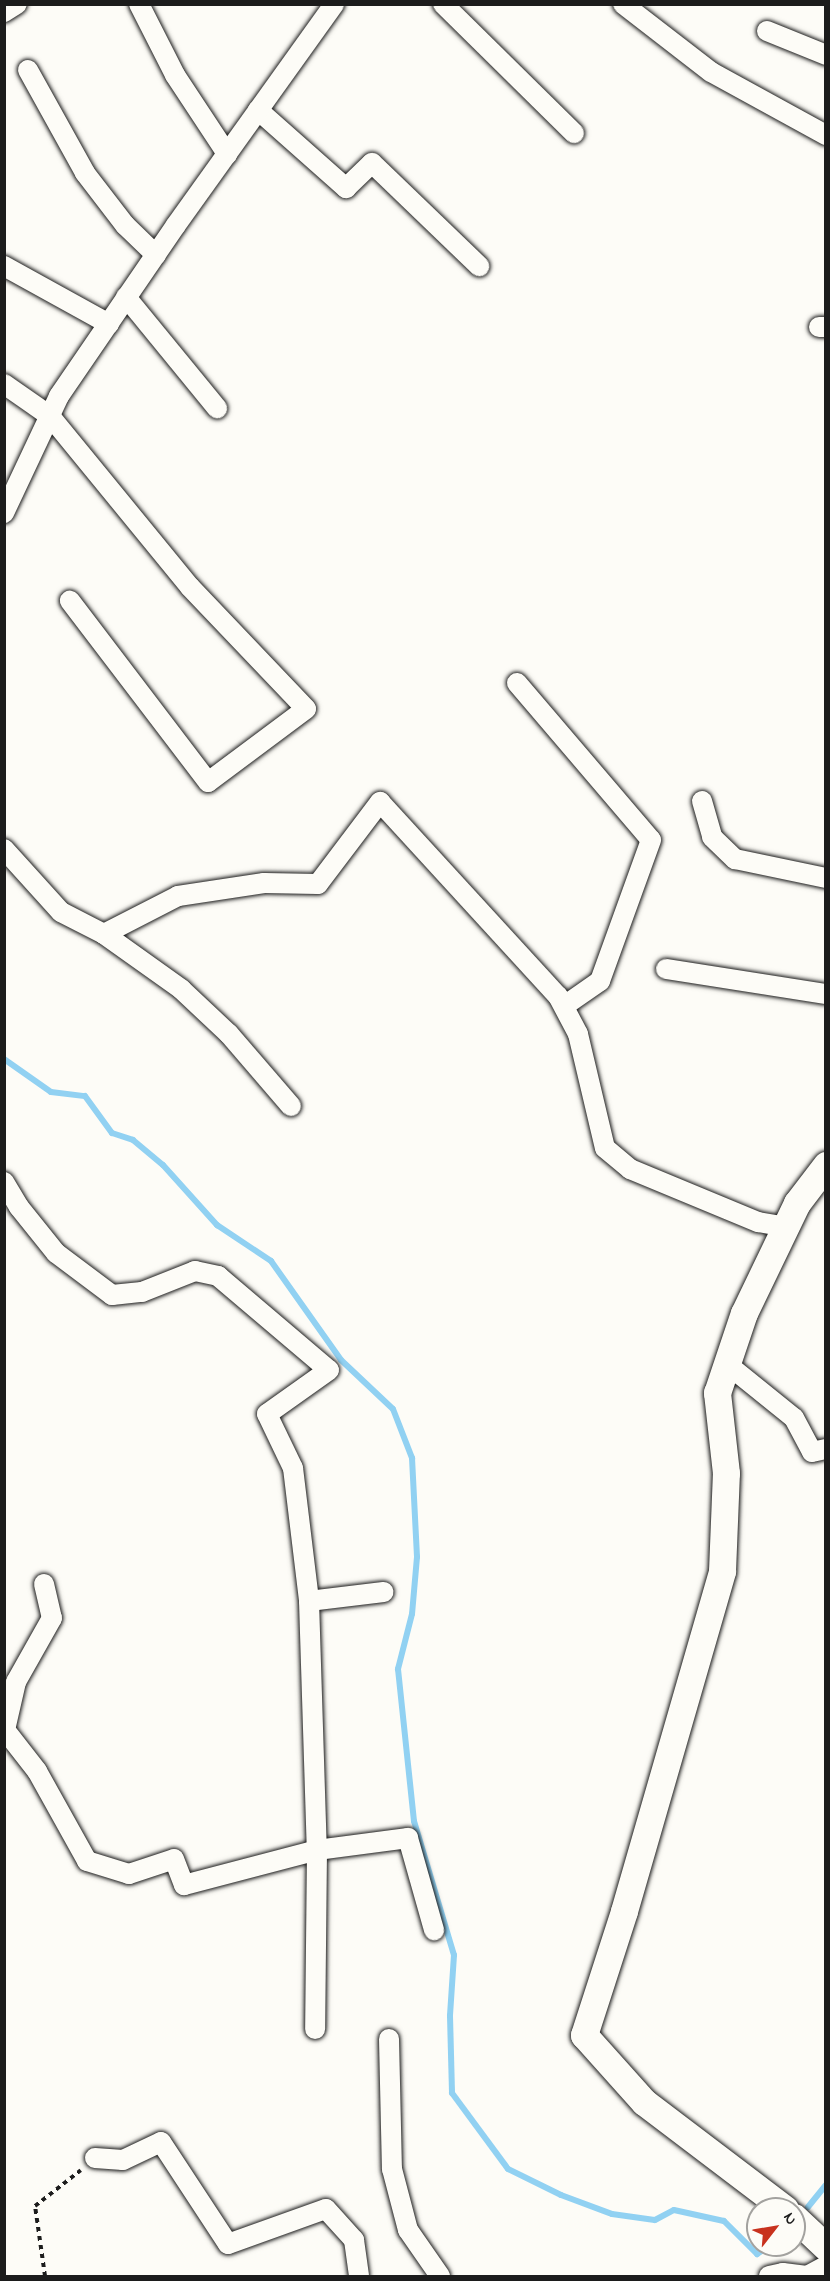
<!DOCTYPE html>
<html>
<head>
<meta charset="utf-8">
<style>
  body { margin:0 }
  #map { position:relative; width:830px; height:2281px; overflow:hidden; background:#fdfcf7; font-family:"Indie Flower",sans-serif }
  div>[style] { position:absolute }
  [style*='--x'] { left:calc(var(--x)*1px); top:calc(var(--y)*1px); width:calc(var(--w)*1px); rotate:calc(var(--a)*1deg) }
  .stream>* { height:6px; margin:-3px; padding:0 3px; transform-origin:3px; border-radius:3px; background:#91d1f2 }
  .path>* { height:4px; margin-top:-2px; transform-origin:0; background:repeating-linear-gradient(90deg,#1c1c1c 0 4.5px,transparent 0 9px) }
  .roads { filter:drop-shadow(0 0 2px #1c1c1c) drop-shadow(0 0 2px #1c1c1c) }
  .street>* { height:20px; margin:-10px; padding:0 10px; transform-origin:10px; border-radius:10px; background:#fdfcf7 }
  .secondary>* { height:27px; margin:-13.5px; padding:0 13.5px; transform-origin:13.5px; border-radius:13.5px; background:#fdfcf7 }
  span { translate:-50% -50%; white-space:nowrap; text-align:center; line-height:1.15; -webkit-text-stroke:4.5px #fdfcf7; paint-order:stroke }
  .frame { position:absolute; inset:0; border:6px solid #1c1c1c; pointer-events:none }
  .north { position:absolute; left:746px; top:2197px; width:60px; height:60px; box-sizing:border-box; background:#fdfcf7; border:2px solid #a3a29f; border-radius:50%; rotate:59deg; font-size:16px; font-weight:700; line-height:24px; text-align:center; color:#1c1c1c }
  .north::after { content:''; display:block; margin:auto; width:21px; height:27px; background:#c8321e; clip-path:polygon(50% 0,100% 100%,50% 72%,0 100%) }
</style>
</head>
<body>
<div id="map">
  <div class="stream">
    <div style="--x:4;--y:1059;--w:57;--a:35.1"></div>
    <div style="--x:51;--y:1092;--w:34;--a:7"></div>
    <div style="--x:85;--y:1096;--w:46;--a:53.9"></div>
    <div style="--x:112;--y:1133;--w:22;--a:18"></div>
    <div style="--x:133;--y:1140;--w:39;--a:40"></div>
    <div style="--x:163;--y:1165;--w:81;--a:48"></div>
    <div style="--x:217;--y:1225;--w:65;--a:33.7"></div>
    <div style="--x:271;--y:1261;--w:121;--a:54.7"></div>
    <div style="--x:341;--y:1360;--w:71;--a:43.3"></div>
    <div style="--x:393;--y:1409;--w:53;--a:68.8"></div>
    <div style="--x:412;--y:1458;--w:99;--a:87.1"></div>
    <div style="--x:417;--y:1557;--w:57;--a:95"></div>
    <div style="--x:412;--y:1614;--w:57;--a:104.3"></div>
    <div style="--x:398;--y:1669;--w:153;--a:84"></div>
    <div style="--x:414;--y:1821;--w:140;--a:73.4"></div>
    <div style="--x:454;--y:1955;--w:61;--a:93.8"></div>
    <div style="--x:450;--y:2016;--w:77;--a:88.5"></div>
    <div style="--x:452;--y:2093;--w:94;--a:53.6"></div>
    <div style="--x:508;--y:2169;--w:59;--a:26.1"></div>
    <div style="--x:561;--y:2195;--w:54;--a:20.4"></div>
    <div style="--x:612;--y:2214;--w:43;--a:7.9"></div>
    <div style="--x:655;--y:2220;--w:21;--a:-28"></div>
    <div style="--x:674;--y:2210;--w:51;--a:12.4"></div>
    <div style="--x:724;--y:2221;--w:47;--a:45"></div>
    <div style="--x:757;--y:2254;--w:17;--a:-33"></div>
    <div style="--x:808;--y:2207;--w:28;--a:-51"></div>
  </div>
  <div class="path">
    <div style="--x:45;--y:2276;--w:71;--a:-98.1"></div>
    <div style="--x:35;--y:2206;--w:58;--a:-38"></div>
  </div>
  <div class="roads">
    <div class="street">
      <div style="--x:139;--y:4;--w:80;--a:63.1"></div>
      <div style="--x:175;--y:75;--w:95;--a:56.6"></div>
      <div style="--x:443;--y:4;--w:184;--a:44.6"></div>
      <div style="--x:623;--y:4;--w:111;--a:37.7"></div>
      <div style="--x:711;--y:72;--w:131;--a:28.7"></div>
      <div style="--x:4;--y:12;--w:15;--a:-32"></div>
      <div style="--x:767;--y:31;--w:64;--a:22.1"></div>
      <div style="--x:28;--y:70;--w:118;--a:61"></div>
      <div style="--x:85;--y:173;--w:66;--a:52.4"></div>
      <div style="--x:125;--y:225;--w:43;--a:44.1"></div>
      <div style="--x:258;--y:110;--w:118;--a:41.6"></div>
      <div style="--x:346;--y:188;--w:36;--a:-44"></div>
      <div style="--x:372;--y:163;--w:149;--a:43.9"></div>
      <div style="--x:4;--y:266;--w:120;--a:28.9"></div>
      <div style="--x:126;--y:297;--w:144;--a:50.7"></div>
      <div style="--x:819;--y:327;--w:7;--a:0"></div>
      <div style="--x:4;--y:384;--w:56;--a:34.8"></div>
      <div style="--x:50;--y:416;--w:221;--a:50.7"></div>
      <div style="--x:190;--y:587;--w:168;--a:46.4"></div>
      <div style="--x:306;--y:709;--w:122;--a:143.3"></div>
      <div style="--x:208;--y:782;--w:228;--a:-127.3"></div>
      <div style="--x:4;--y:513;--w:129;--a:-64.8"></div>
      <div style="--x:59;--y:396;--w:207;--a:-55.6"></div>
      <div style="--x:176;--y:225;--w:272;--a:-54.4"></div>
      <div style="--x:517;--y:683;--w:206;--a:49.5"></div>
      <div style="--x:651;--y:840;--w:150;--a:109.9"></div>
      <div style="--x:600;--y:981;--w:44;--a:145.2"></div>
      <div style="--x:702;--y:801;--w:37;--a:74"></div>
      <div style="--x:712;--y:837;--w:32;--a:44"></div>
      <div style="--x:735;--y:859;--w:93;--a:11.8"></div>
      <div style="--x:4;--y:849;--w:85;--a:47.9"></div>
      <div style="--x:61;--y:912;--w:48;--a:27.1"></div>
      <div style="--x:104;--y:934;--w:83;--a:-27.2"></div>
      <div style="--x:178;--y:896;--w:87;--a:-8.6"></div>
      <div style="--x:264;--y:883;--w:54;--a:1.1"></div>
      <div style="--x:318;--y:884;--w:103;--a:-52.9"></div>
      <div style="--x:380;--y:802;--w:263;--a:47.5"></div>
      <div style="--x:558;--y:996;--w:43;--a:62.2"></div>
      <div style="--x:578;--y:1034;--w:117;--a:76.7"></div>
      <div style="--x:605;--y:1148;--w:33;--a:40"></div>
      <div style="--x:630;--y:1169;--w:139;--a:22.5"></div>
      <div style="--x:758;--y:1222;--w:27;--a:10"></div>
      <div style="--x:104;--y:934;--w:95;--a:35.5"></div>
      <div style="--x:181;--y:989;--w:66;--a:43.2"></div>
      <div style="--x:229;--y:1034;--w:95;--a:49.3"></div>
      <div style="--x:666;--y:969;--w:162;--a:8.9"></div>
      <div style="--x:4;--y:1182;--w:29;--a:59"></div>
      <div style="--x:19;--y:1207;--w:59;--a:51.2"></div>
      <div style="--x:56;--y:1253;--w:70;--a:36.9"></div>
      <div style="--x:112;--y:1295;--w:30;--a:-6"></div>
      <div style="--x:142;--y:1292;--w:57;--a:-21.6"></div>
      <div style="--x:195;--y:1271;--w:24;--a:12"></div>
      <div style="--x:218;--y:1276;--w:145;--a:40.3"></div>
      <div style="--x:329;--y:1370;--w:76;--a:144.6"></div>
      <div style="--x:267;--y:1414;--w:60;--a:64.3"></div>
      <div style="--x:293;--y:1468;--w:134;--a:83.1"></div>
      <div style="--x:309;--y:1601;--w:75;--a:-6.9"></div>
      <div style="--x:727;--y:1364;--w:86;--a:38.9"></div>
      <div style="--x:794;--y:1418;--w:38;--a:62"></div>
      <div style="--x:812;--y:1452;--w:14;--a:-12"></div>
      <div style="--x:44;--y:1584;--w:35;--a:77"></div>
      <div style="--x:52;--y:1618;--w:73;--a:119.4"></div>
      <div style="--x:16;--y:1682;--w:49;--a:102.9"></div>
      <div style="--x:5;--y:1730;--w:52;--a:52"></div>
      <div style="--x:37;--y:1771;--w:103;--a:60.9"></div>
      <div style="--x:87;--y:1861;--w:44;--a:17.2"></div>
      <div style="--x:129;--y:1874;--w:47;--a:-18.4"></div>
      <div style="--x:174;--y:1859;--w:28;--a:69"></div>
      <div style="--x:184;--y:1885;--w:138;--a:-14.7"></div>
      <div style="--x:317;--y:1850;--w:92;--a:-7.5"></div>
      <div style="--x:408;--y:1838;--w:96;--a:74.2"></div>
      <div style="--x:309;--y:1601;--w:249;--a:88.2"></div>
      <div style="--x:317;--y:1850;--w:179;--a:90.6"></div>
      <div style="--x:389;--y:2039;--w:130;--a:88.7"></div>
      <div style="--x:392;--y:2169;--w:63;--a:75.3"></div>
      <div style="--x:408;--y:2230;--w:56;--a:55.2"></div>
      <div style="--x:95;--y:2158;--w:28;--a:4"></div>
      <div style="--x:123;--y:2160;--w:42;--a:-25.3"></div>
      <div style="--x:161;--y:2142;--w:122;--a:56.7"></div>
      <div style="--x:228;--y:2244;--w:104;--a:-19.7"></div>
      <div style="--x:326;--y:2209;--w:42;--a:47.9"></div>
      <div style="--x:354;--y:2240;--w:36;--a:82"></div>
      <div style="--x:769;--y:2276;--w:14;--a:-12"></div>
      <div style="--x:783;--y:2273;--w:24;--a:7"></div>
      <div style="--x:807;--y:2276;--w:21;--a:-28"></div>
    </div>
    <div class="secondary">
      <div style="--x:785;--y:2209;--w:177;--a:-142.8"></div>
      <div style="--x:644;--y:2102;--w:90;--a:-131.8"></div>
      <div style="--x:584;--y:2035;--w:130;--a:-72.1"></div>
      <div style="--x:624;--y:1911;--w:354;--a:-73.9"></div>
      <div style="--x:722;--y:1571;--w:98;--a:-87.7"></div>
      <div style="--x:726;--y:1473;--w:81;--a:-96.4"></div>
      <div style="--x:717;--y:1393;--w:84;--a:-71.4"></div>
      <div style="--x:744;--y:1313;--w:122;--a:-64.3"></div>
      <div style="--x:797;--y:1203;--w:48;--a:-52.7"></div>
      <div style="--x:794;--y:2217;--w:44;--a:43.2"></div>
    </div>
  </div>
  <div class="frame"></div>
  <div class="north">N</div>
</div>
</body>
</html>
